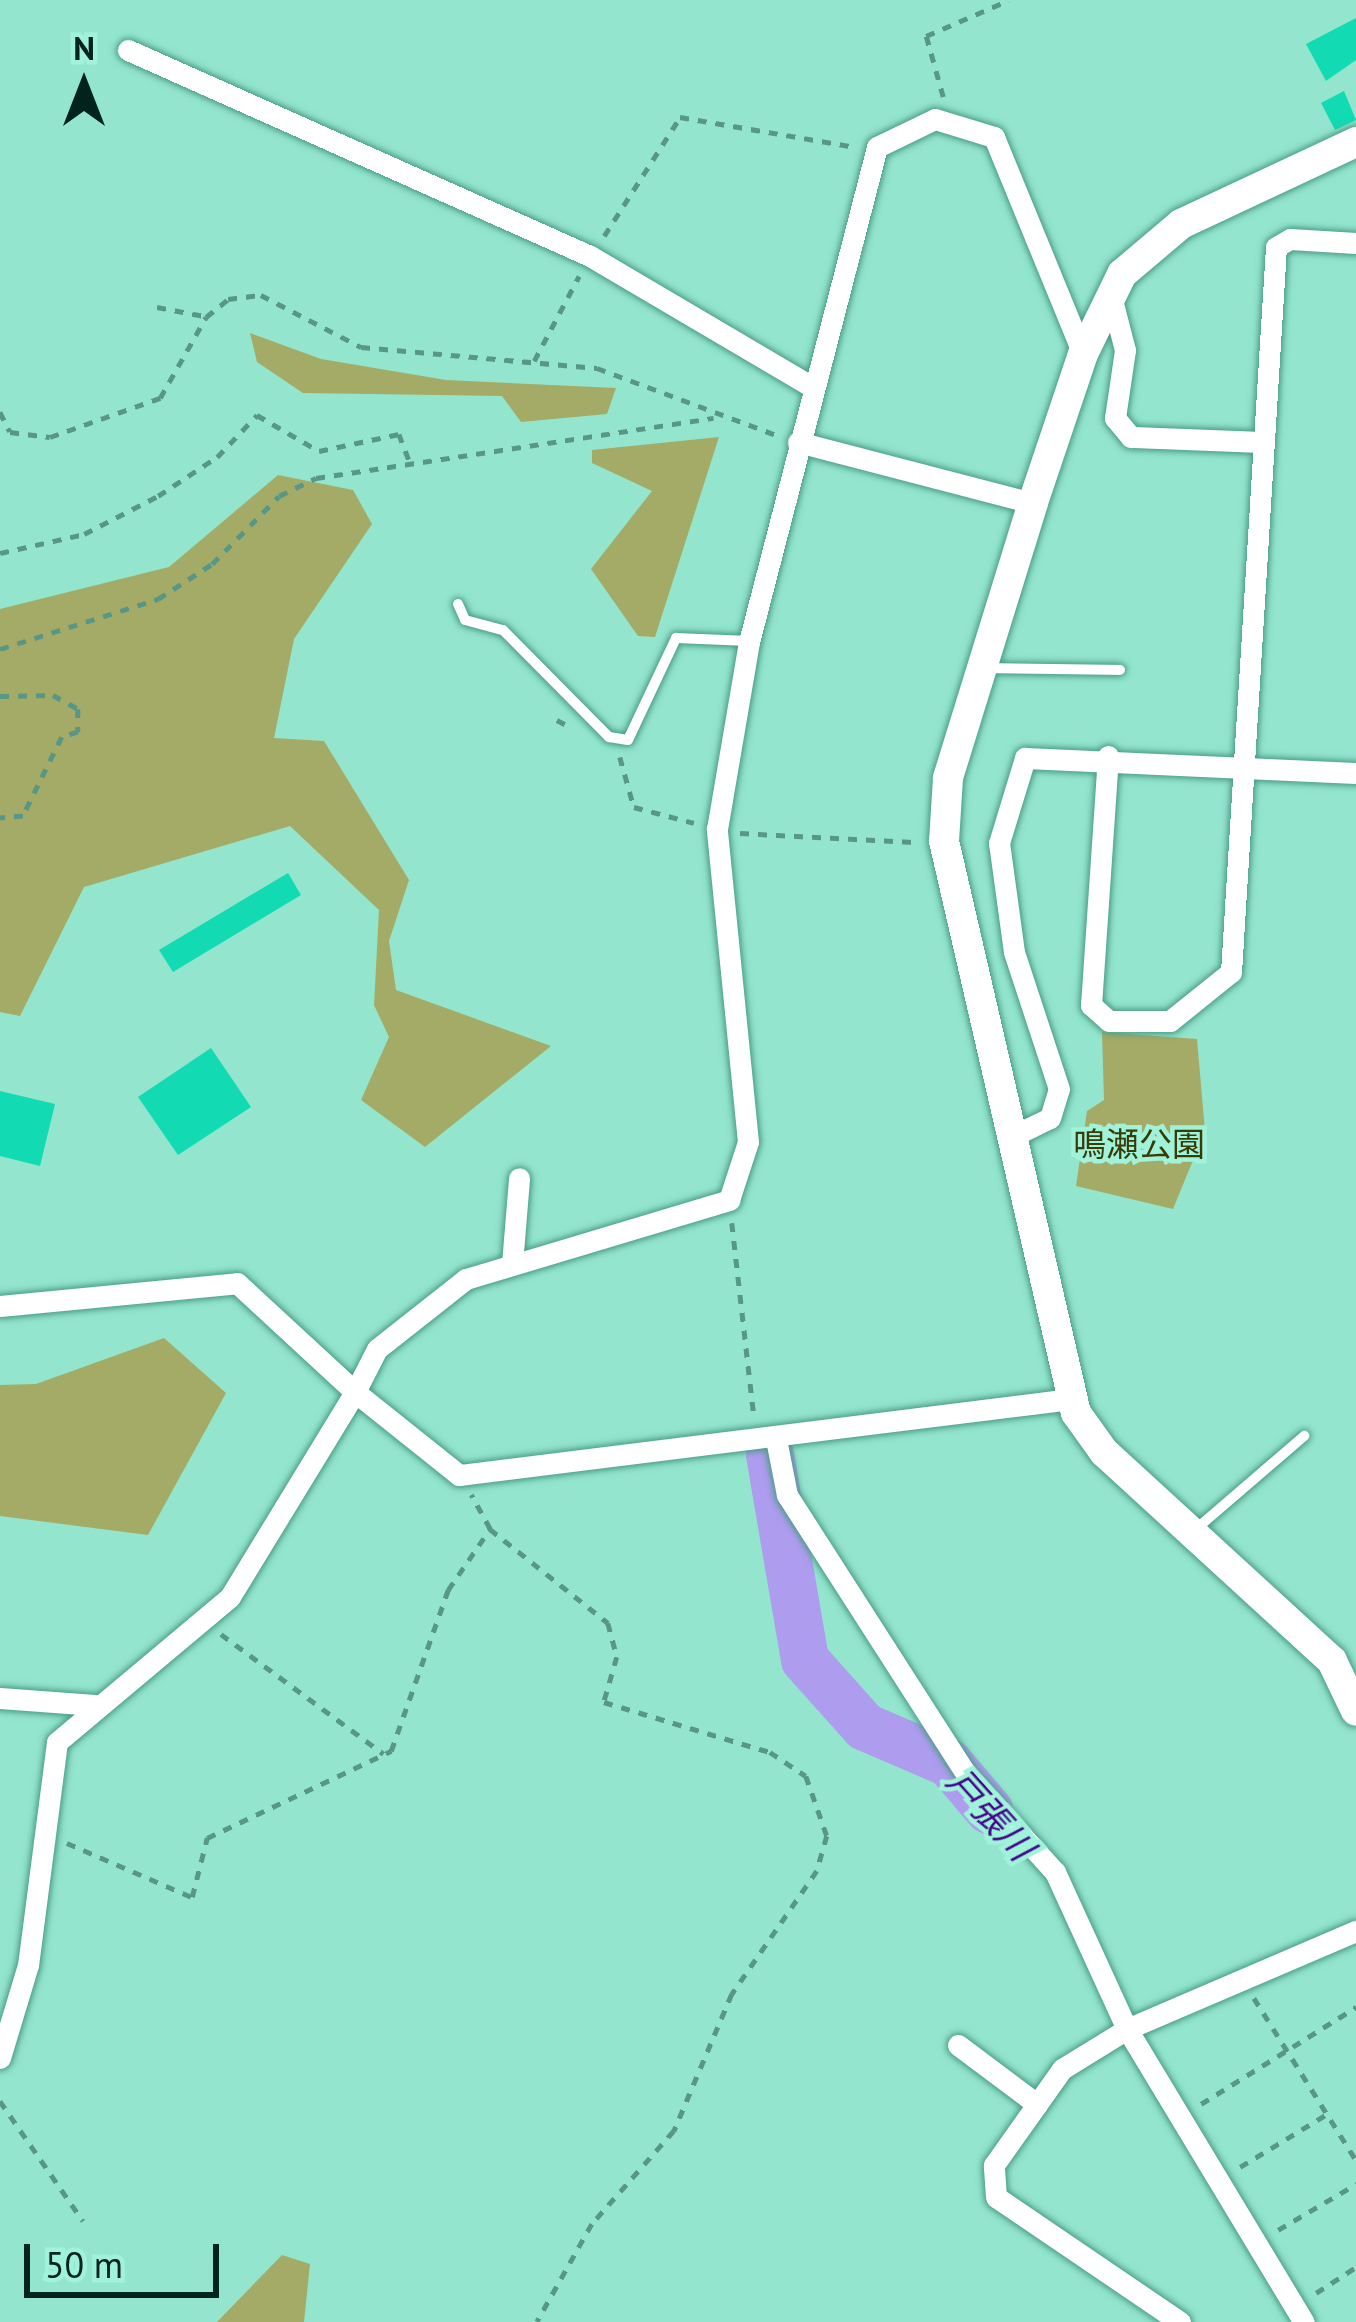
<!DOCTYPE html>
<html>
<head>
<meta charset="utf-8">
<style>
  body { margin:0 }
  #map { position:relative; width:1356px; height:2322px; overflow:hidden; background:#93e5cd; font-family:"PT Sans","Noto Sans JP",sans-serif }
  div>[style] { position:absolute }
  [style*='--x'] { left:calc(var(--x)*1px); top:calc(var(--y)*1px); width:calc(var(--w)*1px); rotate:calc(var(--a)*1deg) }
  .green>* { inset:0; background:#a4ab66 }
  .river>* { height:48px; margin:-24px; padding:0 24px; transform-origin:24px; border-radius:24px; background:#ae9cef }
  .building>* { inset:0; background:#12dab3 }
  .path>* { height:4.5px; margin-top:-2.25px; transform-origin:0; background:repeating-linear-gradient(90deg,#589785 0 9px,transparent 0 18px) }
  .roads { filter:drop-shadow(0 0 3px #4a9c86) drop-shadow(0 0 3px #4a9c86) }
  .lane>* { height:10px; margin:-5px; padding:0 5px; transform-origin:5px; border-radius:5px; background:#fff }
  .street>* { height:21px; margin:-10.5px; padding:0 10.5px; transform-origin:10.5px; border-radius:10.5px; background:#fff }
  .secondary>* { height:30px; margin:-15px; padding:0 15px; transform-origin:15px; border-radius:15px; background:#fff }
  span { translate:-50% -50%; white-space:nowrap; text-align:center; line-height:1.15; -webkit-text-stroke:9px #a0f2da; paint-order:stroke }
  .park-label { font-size:33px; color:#373b04 }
  .water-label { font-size:36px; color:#410788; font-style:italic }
  .north { position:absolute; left:24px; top:24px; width:120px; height:120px; -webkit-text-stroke:9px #a0f2da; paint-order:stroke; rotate:0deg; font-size:33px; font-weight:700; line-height:48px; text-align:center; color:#00231b }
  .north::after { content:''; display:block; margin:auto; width:42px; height:54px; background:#00231b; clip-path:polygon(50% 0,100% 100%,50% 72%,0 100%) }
  .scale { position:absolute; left:24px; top:2244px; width:195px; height:54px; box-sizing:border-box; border:6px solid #00231b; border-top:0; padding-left:15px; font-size:36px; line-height:42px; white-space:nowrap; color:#00231b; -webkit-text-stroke:9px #a0f2da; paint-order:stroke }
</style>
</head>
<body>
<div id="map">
  <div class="green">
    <div style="clip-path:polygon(250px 333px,321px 359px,446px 380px,616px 388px,607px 414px,521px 422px,502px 396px,303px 393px,257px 362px)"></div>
    <div style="clip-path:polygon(719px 437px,655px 637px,638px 636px,591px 569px,652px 491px,592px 463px,592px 450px)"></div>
    <div style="clip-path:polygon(278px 475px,353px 490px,372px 524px,294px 639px,274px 738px,324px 741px,409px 880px,389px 941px,396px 990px,551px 1046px,425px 1147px,361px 1100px,389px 1037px,374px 1005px,379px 910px,290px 826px,84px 887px,20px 1016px,0 1012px,0 609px,169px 567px)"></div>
    <div style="clip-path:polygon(1102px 1032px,1197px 1039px,1205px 1131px,1173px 1209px,1076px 1186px,1087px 1111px,1104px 1100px)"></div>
    <div style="clip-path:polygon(164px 1338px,226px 1393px,148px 1535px,0 1516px,0 1385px,36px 1384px)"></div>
    <div style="clip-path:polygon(282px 2255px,310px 2264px,304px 2322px,217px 2322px)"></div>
  </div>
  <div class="river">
    <div style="--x:770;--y:1455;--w:208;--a:80.3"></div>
    <div style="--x:805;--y:1660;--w:90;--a:48.2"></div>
    <div style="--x:865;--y:1727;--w:91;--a:23.2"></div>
    <div style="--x:949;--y:1763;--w:62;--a:49.6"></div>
  </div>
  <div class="building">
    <div style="clip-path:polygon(1356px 18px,1356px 60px,1326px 81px,1306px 44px)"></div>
    <div style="clip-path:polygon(1344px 91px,1356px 120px,1335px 130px,1321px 103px)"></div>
    <div style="clip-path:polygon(288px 873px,301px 895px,173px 972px,159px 950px)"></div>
    <div style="clip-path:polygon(211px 1048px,251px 1107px,178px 1155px,138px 1097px)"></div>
    <div style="clip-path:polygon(0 1091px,55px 1104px,40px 1166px,0 1156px)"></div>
  </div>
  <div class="path">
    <div style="--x:943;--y:97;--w:63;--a:-105.6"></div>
    <div style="--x:926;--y:36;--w:90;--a:-23.4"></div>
    <div style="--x:604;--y:236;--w:141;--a:-57.4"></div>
    <div style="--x:680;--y:117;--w:178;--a:9.7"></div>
    <div style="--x:157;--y:307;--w:48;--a:10.8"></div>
    <div style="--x:534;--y:361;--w:96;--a:-62.1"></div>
    <div style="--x:0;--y:412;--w:22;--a:63"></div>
    <div style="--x:10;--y:432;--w:40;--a:7.1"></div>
    <div style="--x:50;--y:437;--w:117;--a:-19.5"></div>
    <div style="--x:160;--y:398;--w:93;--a:-60.4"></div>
    <div style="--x:206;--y:317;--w:28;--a:-39"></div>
    <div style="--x:228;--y:299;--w:33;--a:-7"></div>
    <div style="--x:261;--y:295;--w:113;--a:27.5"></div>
    <div style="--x:361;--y:347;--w:237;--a:5.1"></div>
    <div style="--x:597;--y:368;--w:191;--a:20.5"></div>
    <div style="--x:0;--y:553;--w:86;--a:-12.7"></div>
    <div style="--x:84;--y:534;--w:83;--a:-27.2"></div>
    <div style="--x:158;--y:496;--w:71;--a:-33.5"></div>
    <div style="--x:217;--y:457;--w:58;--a:-46.4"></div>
    <div style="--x:257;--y:415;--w:72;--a:30.1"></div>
    <div style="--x:319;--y:451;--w:82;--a:-12"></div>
    <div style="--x:399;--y:434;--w:33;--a:69"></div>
    <div style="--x:0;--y:649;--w:166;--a:-17.6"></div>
    <div style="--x:158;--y:599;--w:64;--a:-32.9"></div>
    <div style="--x:212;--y:564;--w:95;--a:-45.4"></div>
    <div style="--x:279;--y:496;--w:41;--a:-25.9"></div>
    <div style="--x:316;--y:478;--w:402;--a:-8.6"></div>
    <div style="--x:0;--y:696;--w:53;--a:-1.1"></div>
    <div style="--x:53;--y:695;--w:29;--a:29"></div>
    <div style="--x:78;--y:709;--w:23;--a:90"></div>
    <div style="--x:78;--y:732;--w:17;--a:163"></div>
    <div style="--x:62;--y:737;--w:88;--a:116.3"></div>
    <div style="--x:23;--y:816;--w:23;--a:175"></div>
    <div style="--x:557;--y:720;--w:15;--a:28"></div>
    <div style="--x:620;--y:757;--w:52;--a:74.4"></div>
    <div style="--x:634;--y:807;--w:62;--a:14.9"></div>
    <div style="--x:740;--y:833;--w:174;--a:3"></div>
    <div style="--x:732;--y:1223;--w:193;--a:83.5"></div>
    <div style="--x:490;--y:1529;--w:151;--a:38.5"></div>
    <div style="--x:608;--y:1623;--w:35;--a:75"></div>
    <div style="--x:617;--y:1657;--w:47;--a:106.1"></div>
    <div style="--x:604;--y:1702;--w:173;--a:16.8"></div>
    <div style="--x:770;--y:1752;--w:43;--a:33.7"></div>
    <div style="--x:806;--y:1776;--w:64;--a:70.7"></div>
    <div style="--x:827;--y:1836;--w:36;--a:106"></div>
    <div style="--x:817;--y:1871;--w:150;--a:124.6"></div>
    <div style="--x:732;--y:1994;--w:149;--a:112.9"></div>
    <div style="--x:674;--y:2131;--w:124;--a:131.4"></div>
    <div style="--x:592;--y:2224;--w:112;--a:119.3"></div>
    <div style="--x:221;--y:1634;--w:202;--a:36.4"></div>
    <div style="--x:67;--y:1843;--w:136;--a:23.4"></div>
    <div style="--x:192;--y:1897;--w:61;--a:-75.7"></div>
    <div style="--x:207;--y:1838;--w:204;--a:-25.3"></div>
    <div style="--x:391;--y:1751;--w:171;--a:-70.5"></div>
    <div style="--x:448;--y:1590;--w:74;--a:-55.5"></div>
    <div style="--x:490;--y:1529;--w:39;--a:-119"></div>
    <div style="--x:1254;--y:1998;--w:191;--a:57.8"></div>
    <div style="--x:0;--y:2101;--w:146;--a:55.3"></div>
    <div style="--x:1201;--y:2104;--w:183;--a:-32"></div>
    <div style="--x:1240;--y:2167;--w:102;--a:-31.3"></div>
    <div style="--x:1278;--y:2230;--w:91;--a:-30.5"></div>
    <div style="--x:1316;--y:2293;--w:48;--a:-33"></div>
  </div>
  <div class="roads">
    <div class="lane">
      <div style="--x:458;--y:604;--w:17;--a:66"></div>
      <div style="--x:465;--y:620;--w:39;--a:15"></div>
      <div style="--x:503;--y:630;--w:151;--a:45.3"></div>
      <div style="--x:609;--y:737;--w:19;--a:9"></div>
      <div style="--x:628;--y:740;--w:113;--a:-64.8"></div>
      <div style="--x:676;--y:638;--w:73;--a:2.4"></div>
      <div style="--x:985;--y:668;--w:135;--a:0.8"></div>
      <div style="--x:1196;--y:1529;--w:143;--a:-40.7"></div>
    </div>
    <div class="street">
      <div style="--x:128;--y:50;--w:506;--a:24.03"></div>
      <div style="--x:590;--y:256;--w:256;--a:30.5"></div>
      <div style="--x:1111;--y:296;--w:56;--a:75.5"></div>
      <div style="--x:1125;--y:350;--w:69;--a:98.4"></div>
      <div style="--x:1115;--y:418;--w:25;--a:50"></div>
      <div style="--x:1131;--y:437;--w:133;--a:2.2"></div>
      <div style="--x:798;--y:442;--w:243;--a:14.6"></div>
      <div style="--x:1108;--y:756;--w:250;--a:93.9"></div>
      <div style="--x:1091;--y:1005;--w:24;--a:42"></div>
      <div style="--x:1109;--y:1021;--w:61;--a:0"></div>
      <div style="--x:1170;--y:1021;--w:78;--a:-38.8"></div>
      <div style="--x:1231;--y:972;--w:726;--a:-86.45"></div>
      <div style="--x:1276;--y:247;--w:16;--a:-30"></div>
      <div style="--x:1290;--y:239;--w:66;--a:3.5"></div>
      <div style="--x:1019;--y:1133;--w:34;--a:-26"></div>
      <div style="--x:1050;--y:1118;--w:30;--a:-73"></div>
      <div style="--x:1059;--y:1089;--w:144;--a:-108.2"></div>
      <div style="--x:1014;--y:952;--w:110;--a:-97.8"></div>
      <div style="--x:999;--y:843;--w:89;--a:-73"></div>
      <div style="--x:1025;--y:758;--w:331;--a:2.6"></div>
      <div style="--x:512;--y:1264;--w:86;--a:-85.3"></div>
      <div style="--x:0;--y:1306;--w:238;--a:-5.5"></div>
      <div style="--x:237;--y:1283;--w:161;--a:42.7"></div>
      <div style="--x:355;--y:1392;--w:240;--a:121.4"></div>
      <div style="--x:230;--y:1597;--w:226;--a:140"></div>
      <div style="--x:57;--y:1742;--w:225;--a:97.4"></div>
      <div style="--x:28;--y:1965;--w:97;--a:106.8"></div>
      <div style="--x:1071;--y:1399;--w:617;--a:172.92"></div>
      <div style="--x:459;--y:1475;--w:133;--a:-141.4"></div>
      <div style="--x:355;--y:1392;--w:48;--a:-62.9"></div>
      <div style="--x:377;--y:1349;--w:113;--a:-38.2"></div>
      <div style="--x:466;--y:1279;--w:275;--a:-16.7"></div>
      <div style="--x:729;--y:1200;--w:61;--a:-71.9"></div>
      <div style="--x:748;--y:1142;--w:315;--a:-95.7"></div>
      <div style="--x:717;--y:829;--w:190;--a:-80.3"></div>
      <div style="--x:749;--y:642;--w:511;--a:-75.5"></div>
      <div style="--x:877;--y:147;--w:64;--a:-25.8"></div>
      <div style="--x:935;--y:119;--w:62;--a:17"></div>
      <div style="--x:994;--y:137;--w:235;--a:67.7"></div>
      <div style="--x:776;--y:1439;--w:57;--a:78.9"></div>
      <div style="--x:787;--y:1495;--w:333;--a:57.3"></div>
      <div style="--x:967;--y:1775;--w:131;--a:47.8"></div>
      <div style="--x:1055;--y:1872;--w:173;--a:65.4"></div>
      <div style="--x:1127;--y:2029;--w:342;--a:58.9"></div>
      <div style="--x:0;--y:1698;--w:95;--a:4.2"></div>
      <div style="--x:958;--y:2045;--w:99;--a:36.8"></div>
      <div style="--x:1180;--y:2322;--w:222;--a:-145.8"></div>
      <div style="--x:996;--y:2197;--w:32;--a:-94"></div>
      <div style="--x:994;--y:2165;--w:118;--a:-54.7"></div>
      <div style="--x:1062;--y:2069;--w:76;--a:-31.6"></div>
      <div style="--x:1127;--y:2029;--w:249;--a:-23.2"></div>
    </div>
    <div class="secondary">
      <div style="--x:1356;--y:142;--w:193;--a:154.9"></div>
      <div style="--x:1181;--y:224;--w:77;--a:139.7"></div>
      <div style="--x:1122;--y:274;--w:89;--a:116"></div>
      <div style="--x:1083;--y:354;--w:157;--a:108.6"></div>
      <div style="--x:1033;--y:503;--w:288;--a:107.2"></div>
      <div style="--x:948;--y:778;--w:63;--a:93.6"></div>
      <div style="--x:944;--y:841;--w:587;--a:77.01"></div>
      <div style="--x:1076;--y:1413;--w:48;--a:54.3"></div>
      <div style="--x:1104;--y:1452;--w:309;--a:42.5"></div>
      <div style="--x:1332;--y:1661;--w:55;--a:64.4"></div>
    </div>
  </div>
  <div class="park-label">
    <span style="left:1139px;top:1144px">鳴瀬公園</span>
  </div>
  <div class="water-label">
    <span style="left:991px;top:1814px;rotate:48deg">戸張川</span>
  </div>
  <div class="north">N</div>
  <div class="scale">50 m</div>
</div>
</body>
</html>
